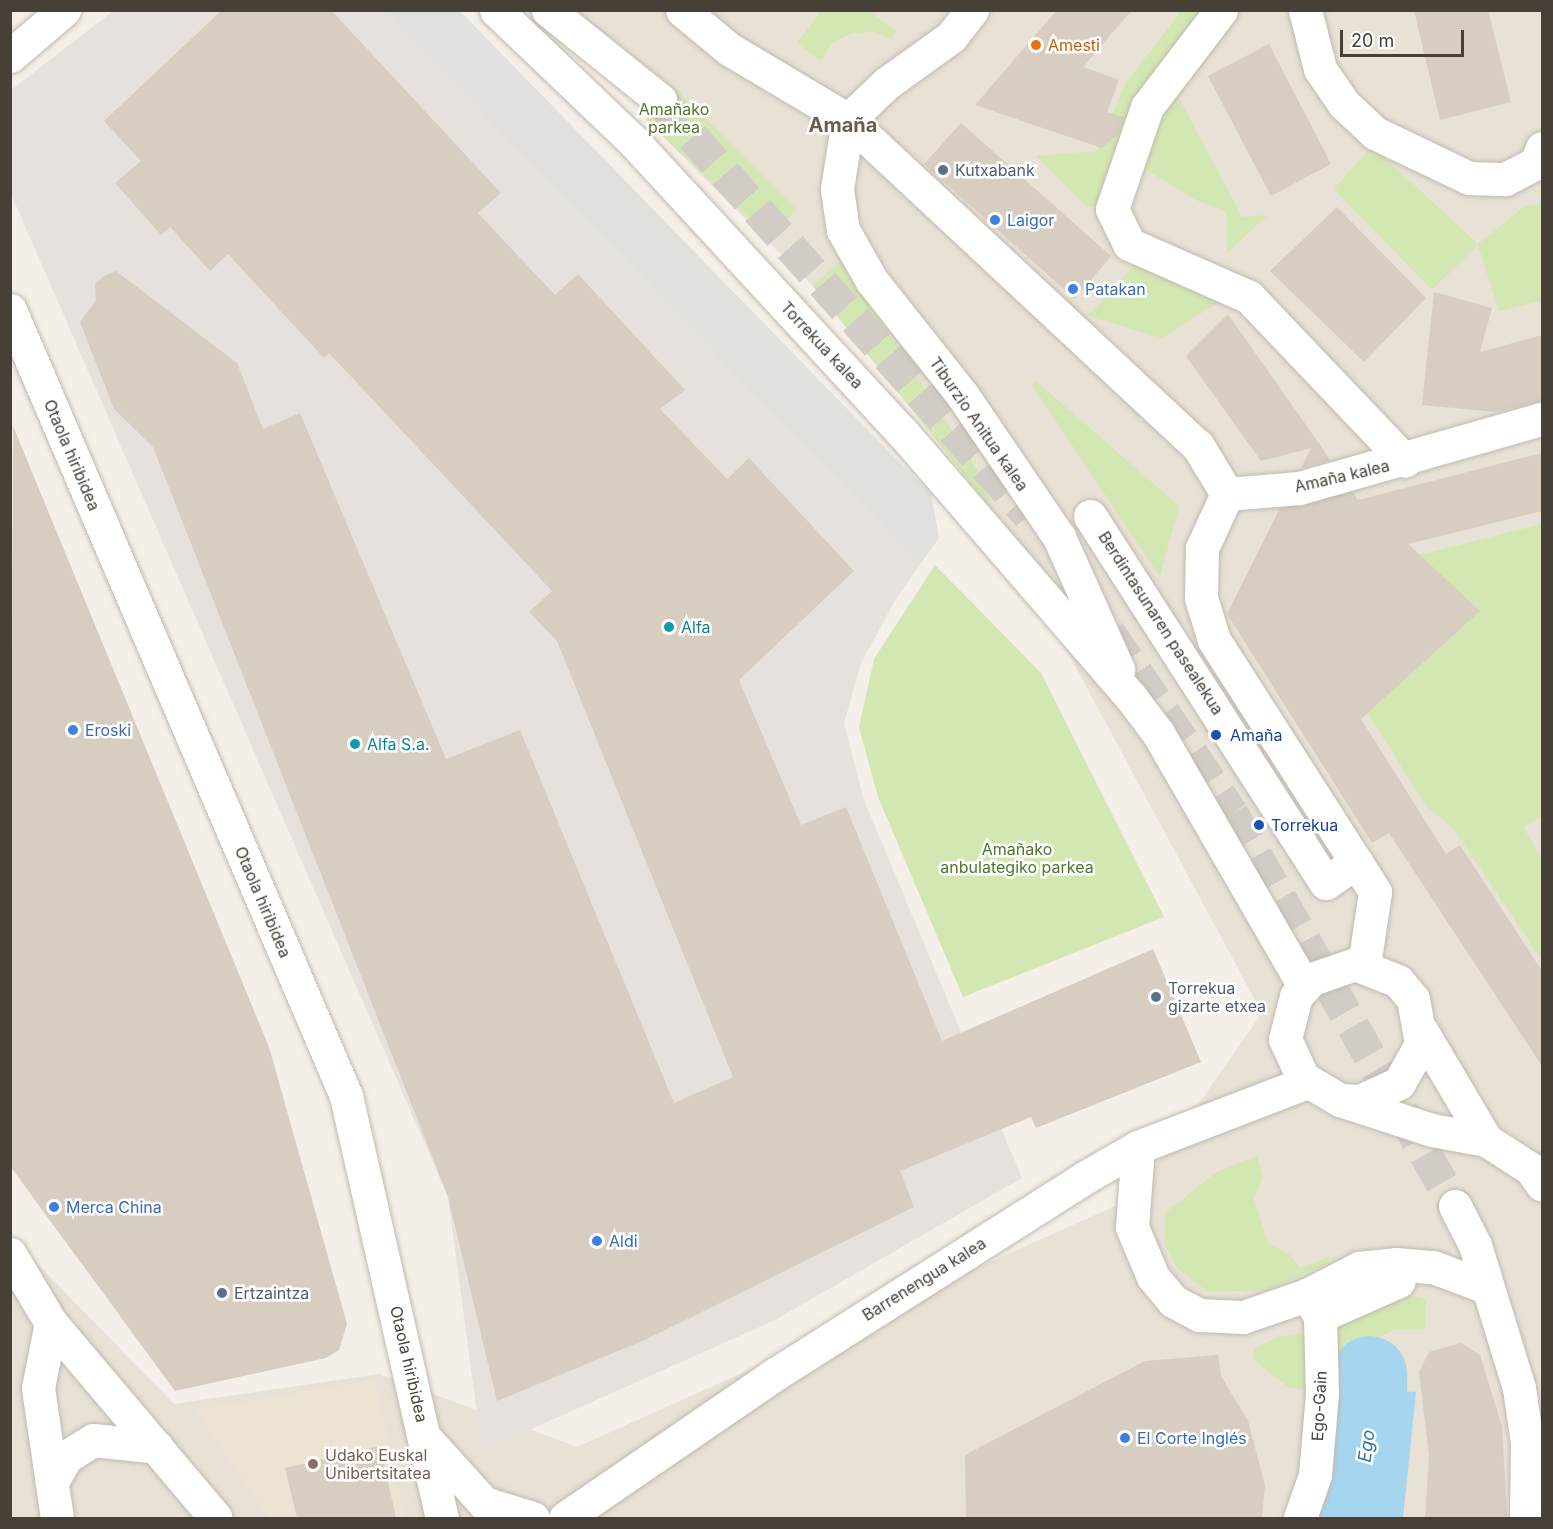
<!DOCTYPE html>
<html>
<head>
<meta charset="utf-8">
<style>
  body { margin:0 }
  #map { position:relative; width:1553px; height:1529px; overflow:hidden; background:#f4efe8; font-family:Inter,sans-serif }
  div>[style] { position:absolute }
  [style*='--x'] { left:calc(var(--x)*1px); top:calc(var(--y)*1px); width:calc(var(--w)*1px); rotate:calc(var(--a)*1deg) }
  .residential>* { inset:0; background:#e7e1d6 }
  .industrial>* { inset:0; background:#e6e1dd }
  .education>* { inset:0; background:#ece3d2 }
  .green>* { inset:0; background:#d3e7b2 }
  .parking>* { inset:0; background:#e2e0dd }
  .water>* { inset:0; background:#a6d6ef }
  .river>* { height:75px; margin:-37.5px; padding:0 37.5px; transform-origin:37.5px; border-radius:37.5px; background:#a6d6ef }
  .building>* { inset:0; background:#d8cdc1 }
  .minor-tunnel>* { height:33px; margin-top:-16.5px; transform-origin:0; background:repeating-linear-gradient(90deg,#d1ccc5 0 33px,transparent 0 49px) }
  .roads { filter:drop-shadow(0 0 2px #c2b9ae) drop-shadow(0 0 2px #c2b9ae) }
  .minor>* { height:33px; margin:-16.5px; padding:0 16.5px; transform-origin:16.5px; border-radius:16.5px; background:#fff }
  .dots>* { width:16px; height:16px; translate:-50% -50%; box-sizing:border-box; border:3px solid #fff; border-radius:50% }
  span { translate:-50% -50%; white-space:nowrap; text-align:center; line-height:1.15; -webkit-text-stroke:5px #fff; paint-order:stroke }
  .food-label { font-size:16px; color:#c56008 }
  .left { translate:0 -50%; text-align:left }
  .park-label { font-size:16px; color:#4d782b }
  .service-label { font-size:16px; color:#4e5e75 }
  .shop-label { font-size:16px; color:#366cbe }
  .street-label { font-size:16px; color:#474037 }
  .culture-label { font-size:16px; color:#0d838f }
  .transit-label { font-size:16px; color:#164399 }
  .education-label { font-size:16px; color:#785e54 }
  .water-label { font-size:18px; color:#2f78a1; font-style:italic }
  .quarter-label { font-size:20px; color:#6a5d4e; font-weight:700 }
  .frame { position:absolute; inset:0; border:12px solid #474037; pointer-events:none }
  .scale { position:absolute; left:1340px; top:30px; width:124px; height:27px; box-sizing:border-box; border:3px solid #474037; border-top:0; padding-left:8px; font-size:18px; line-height:21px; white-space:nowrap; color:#474037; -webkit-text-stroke:4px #fff; paint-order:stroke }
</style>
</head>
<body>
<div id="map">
  <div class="residential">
    <div style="clip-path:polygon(574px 11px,1542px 11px,1542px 1518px,11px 1518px,10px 1236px,174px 1404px,379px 1374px,577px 1447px,1133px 1198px,1262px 1013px,989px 506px,813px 286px,645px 119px,669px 95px)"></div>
  </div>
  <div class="industrial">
    <div style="clip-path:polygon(113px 11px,451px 11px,931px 494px,939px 538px,897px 597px,861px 663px,844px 723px,864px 800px,1022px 1178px,773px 1321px,482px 1451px,448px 1197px,11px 194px,10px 91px)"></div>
  </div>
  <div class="education">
    <div style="clip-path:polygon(375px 1379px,405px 1518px,269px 1518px,195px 1410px)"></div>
  </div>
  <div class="green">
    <div style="clip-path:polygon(821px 11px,868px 11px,897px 31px,891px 39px,874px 32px,852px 33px,832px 43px,821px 61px,797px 43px)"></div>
    <div style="clip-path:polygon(1181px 11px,1209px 11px,1102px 207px,1086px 206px,1036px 156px,1097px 151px,1125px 84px)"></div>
    <div style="clip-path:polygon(675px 88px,797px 210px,769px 237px,645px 119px)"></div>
    <div style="clip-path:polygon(1176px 92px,1242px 217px,1268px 215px,1227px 253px,1226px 211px,1196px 200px,1142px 167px,1155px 122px)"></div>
    <div style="clip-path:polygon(1372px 146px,1478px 244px,1525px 206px,1542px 204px,1542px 301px,1499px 311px,1478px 245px,1432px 290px,1334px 189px)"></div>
    <div style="clip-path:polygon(842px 260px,987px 485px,989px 506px,813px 286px)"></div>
    <div style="clip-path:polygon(1136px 263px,1219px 302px,1162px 338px,1088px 316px)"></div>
    <div style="clip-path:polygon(1036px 381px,1179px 506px,1160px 577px,1032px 385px)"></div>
    <div style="clip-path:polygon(1542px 524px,1542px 816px,1523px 827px,1542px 858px,1542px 960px,1453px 828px,1427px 807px,1304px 613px,1321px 580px)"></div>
    <div style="clip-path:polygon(935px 565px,1041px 673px,1164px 917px,963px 997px,878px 797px,859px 727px,874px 659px)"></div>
    <div style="clip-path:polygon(1257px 1156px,1263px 1177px,1254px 1199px,1268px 1243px,1289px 1254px,1300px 1268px,1329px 1257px,1329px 1262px,1268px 1290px,1208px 1292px,1177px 1268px,1165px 1245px,1165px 1213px,1217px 1172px)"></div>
    <div style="clip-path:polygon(1401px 1294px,1426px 1299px,1425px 1329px,1394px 1330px,1335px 1358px,1315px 1391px,1288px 1387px,1253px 1359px,1255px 1348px,1277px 1337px,1304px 1333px,1376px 1300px)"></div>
  </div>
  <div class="parking">
    <div style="clip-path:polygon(385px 11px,460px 11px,931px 495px,939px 538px,920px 564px)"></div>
  </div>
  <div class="water">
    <div style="clip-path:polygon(1357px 1390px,1416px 1392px,1403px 1518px,1339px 1518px)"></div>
  </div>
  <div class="river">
    <div style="--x:1356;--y:1518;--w:85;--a:-80.5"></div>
    <div style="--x:1370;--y:1434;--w:61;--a:-90.9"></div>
  </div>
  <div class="building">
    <div style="clip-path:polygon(222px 10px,331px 10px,501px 193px,478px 213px,555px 295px,578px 274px,685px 390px,660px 409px,727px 479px,749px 458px,854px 571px,739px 680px,801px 825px,846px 807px,942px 1041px,1153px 949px,1201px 1062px,1036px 1128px,1031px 1117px,900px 1171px,914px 1207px,647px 1339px,497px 1401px,448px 1197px,153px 447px,114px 409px,80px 322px,96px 300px,95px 284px,104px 276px,116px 271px,237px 363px,263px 429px,300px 413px,446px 759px,520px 730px,674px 1103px,733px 1077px,557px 641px,529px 612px,552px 591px,329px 353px,324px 358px,228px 254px,210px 271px,170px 227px,161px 235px,115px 183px,141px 161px,104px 121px)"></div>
    <div style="clip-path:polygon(1057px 10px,1132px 10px,1083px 67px,1119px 80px,1107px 112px,1124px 117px,1118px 134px,1102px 148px,975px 105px)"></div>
    <div style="clip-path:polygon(1414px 10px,1488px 10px,1511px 102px,1440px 120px)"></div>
    <div style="clip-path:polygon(1269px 44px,1331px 164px,1271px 196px,1208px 76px)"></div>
    <div style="clip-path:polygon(961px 123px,1111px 256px,1075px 299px,924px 164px)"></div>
    <div style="clip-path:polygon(1337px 207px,1426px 298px,1364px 362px,1270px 271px)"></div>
    <div style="clip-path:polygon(1434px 292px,1492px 308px,1480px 352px,1542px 335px,1542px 401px,1496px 412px,1422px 405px)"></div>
    <div style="clip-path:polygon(1228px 314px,1320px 445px,1330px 460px,1301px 468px,1311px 448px,1261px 461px,1186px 356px)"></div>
    <div style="clip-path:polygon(13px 426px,269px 1047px,347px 1324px,339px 1350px,326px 1358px,175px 1391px,10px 1166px)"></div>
    <div style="clip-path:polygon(1542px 453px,1542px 511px,1408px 544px,1480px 611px,1361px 719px,1446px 854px,1460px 845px,1542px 971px,1542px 1066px,1389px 833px,1372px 843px,1227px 614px,1280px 508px,1353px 492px,1358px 500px)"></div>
    <div style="clip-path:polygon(1461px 1343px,1480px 1355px,1502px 1426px,1507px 1518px,1425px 1518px,1429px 1455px,1419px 1372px,1429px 1352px)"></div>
    <div style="clip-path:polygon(1218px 1355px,1221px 1376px,1248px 1421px,1265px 1485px,1262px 1518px,966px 1518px,965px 1455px,1145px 1361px)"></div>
    <div style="clip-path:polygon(380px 1446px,396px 1518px,297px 1518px,285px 1468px)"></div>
  </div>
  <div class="minor-tunnel">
    <div style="--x:660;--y:100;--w:555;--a:48.36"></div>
    <div style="--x:1109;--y:632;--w:219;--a:55.8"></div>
    <div style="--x:1232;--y:813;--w:452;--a:60.4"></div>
  </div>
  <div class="roads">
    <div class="minor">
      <div style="--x:496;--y:10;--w:191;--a:43.7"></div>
      <div style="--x:634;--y:142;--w:395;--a:47.3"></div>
      <div style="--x:902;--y:432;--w:349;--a:49.2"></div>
      <div style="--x:1130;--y:696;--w:46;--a:52.9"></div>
      <div style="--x:1158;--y:733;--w:290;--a:60"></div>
      <div style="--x:548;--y:10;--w:144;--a:38.8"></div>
      <div style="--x:682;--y:10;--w:61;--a:39.7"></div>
      <div style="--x:729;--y:49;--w:139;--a:30.8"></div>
      <div style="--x:848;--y:120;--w:478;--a:43"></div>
      <div style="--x:1198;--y:446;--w:56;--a:58.9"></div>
      <div style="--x:1221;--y:10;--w:122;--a:127.3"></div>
      <div style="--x:1147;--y:107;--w:108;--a:108.9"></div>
      <div style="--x:1112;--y:209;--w:39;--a:64"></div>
      <div style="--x:1129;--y:244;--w:131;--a:23.8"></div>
      <div style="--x:1249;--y:297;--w:226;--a:46.4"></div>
      <div style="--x:1305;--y:10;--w:61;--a:75.7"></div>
      <div style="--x:1320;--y:69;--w:42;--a:55.6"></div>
      <div style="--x:1344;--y:104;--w:42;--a:43.1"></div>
      <div style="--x:1375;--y:133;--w:104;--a:25.6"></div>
      <div style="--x:1469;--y:178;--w:36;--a:2"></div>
      <div style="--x:1505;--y:179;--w:35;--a:-27"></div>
      <div style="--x:1536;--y:163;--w:16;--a:-68"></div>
      <div style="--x:10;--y:56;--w:71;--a:-40.4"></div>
      <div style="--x:848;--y:120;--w:70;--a:99.1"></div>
      <div style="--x:837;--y:189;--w:41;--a:81.7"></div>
      <div style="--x:843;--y:230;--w:59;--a:60.4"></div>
      <div style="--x:872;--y:281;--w:147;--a:51.6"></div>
      <div style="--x:963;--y:396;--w:171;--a:55.8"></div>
      <div style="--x:1059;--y:537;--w:145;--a:65.9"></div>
      <div style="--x:848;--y:120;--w:54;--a:-43.5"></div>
      <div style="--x:887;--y:83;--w:79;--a:-35.7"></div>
      <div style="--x:951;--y:37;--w:34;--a:-52"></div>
      <div style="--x:10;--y:310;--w:855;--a:66.85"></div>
      <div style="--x:346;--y:1096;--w:433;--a:77.2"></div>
      <div style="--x:1227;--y:494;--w:60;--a:114.8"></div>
      <div style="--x:1202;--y:548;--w:50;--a:91.1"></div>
      <div style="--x:1201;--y:598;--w:44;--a:72.8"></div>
      <div style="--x:1214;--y:640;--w:299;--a:57.4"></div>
      <div style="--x:1375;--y:892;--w:75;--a:98.5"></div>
      <div style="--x:1227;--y:494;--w:72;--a:-4.8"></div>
      <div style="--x:1299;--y:488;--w:253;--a:-15.9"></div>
      <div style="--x:1090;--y:516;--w:436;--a:57.3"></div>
      <div style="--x:1326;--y:883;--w:37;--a:-35"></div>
      <div style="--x:1421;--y:1030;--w:128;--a:59.4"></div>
      <div style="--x:1340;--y:1100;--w:20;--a:3"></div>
      <div style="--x:1360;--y:1101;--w:43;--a:-24.8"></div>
      <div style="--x:1399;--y:1083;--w:45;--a:-60.6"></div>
      <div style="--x:1421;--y:1044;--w:46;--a:-100.1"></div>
      <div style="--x:1413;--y:999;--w:23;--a:-130"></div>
      <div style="--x:1398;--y:981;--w:46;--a:-158.4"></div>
      <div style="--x:1355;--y:964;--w:46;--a:160.8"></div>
      <div style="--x:1312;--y:979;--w:23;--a:133"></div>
      <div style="--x:1296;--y:996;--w:44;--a:104.3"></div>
      <div style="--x:1285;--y:1039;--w:43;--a:65.2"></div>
      <div style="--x:1303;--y:1078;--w:43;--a:30.7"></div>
      <div style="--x:1340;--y:1100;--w:97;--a:18.1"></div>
      <div style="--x:1432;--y:1130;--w:55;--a:10.5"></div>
      <div style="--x:1486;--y:1140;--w:54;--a:32.8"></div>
      <div style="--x:1531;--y:1169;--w:19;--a:55"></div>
      <div style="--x:1138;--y:1147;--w:80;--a:94.3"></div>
      <div style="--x:1132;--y:1227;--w:54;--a:67.2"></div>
      <div style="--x:1153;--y:1277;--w:31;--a:50"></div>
      <div style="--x:1173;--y:1301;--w:30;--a:28"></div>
      <div style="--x:1199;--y:1315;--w:44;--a:2.6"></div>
      <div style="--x:1243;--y:1317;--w:68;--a:-19"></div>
      <div style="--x:1307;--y:1295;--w:59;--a:-27.4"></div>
      <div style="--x:1359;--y:1268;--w:37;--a:-6"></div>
      <div style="--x:1396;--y:1264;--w:37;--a:5"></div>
      <div style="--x:1433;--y:1267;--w:57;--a:20.7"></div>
      <div style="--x:1455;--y:1206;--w:44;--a:62.9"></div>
      <div style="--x:1475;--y:1245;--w:150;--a:72.9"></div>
      <div style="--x:1519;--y:1388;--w:56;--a:81.7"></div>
      <div style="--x:1527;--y:1443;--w:75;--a:90.8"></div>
      <div style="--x:10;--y:1254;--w:80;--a:59.3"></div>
      <div style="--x:51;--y:1323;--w:255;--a:49.8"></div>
      <div style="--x:1320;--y:1316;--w:86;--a:-23.9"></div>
      <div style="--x:51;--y:1323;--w:66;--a:101.3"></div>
      <div style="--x:38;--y:1388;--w:131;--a:81.7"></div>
      <div style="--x:427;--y:1440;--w:85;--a:47.9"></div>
      <div style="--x:484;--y:1503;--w:51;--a:17"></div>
      <div style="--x:52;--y:1482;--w:29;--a:-61"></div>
      <div style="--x:66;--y:1457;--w:32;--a:-32"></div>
      <div style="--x:93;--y:1440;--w:64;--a:6.2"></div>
      <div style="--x:565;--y:1518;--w:257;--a:-34.4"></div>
      <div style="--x:777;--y:1373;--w:364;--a:-32.4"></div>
      <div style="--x:1084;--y:1178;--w:62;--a:-29.9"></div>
      <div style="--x:1138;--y:1147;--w:181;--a:-21"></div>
      <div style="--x:1300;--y:1518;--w:46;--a:-70.8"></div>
      <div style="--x:1315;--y:1475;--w:81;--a:-85.1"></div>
      <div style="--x:1322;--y:1394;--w:78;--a:-91.5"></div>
      <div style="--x:1320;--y:1316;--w:25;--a:-122"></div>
    </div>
  </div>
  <div class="dots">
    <div style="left:1036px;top:45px;background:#e8710a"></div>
    <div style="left:943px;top:170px;background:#5c6f8a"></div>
    <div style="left:995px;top:220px;background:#3f7fe0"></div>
    <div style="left:1073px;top:289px;background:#3f7fe0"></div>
    <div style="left:669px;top:627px;background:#0f9aa8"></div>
    <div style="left:73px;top:730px;background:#3f7fe0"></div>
    <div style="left:1216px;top:735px;background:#1a4fb4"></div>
    <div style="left:355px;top:744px;background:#0f9aa8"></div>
    <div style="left:1259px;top:825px;background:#1a4fb4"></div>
    <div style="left:1156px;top:997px;background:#5c6f8a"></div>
    <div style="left:54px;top:1207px;background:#3f7fe0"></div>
    <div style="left:597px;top:1241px;background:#3f7fe0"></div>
    <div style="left:222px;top:1293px;background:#5c6f8a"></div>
    <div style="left:1125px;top:1438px;background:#3f7fe0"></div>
    <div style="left:313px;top:1464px;background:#8d6e63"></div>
  </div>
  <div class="food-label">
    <span class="left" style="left:1048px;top:45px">Amesti</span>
  </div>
  <div class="park-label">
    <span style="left:674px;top:118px">Amañako<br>parkea</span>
    <span style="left:1017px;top:858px">Amañako<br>anbulategiko parkea</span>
  </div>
  <div class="service-label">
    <span class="left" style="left:955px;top:170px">Kutxabank</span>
    <span class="left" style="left:1168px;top:997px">Torrekua<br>gizarte etxea</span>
    <span class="left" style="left:234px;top:1293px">Ertzaintza</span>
  </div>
  <div class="shop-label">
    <span class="left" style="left:1007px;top:220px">Laigor</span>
    <span class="left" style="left:1085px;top:289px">Patakan</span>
    <span class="left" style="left:85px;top:730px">Eroski</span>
    <span class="left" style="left:66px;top:1207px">Merca China</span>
    <span class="left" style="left:609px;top:1241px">Aldi</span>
    <span class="left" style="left:1137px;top:1438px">El Corte Inglés</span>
  </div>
  <div class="street-label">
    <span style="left:822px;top:345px;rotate:47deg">Torrekua kalea</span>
    <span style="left:979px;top:424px;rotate:55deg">Tiburzio Anitua kalea</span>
    <span style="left:72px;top:455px;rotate:67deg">Otaola hiribidea</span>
    <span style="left:1342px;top:476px;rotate:-13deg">Amaña kalea</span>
    <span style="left:1161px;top:623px;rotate:57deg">Berdintasunaren pasealekua</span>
    <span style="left:263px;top:902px;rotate:67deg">Otaola hiribidea</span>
    <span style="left:924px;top:1279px;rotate:-32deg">Barrenengua kalea</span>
    <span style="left:409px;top:1364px;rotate:77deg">Otaola hiribidea</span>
    <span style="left:1319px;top:1406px;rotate:-87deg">Ego-Gain</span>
  </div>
  <div class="culture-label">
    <span class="left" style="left:681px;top:627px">Alfa</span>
    <span class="left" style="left:367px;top:744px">Alfa S.a.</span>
  </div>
  <div class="transit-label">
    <span class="left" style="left:1230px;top:735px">Amaña</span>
    <span class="left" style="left:1271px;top:825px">Torrekua</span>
  </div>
  <div class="education-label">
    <span class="left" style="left:325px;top:1464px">Udako Euskal<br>Unibertsitatea</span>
  </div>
  <div class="water-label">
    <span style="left:1367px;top:1446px;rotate:-83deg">Ego</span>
  </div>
  <div class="quarter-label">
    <span style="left:843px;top:125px">Amaña</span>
  </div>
  <div class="frame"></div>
  <div class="scale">20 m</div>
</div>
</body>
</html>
